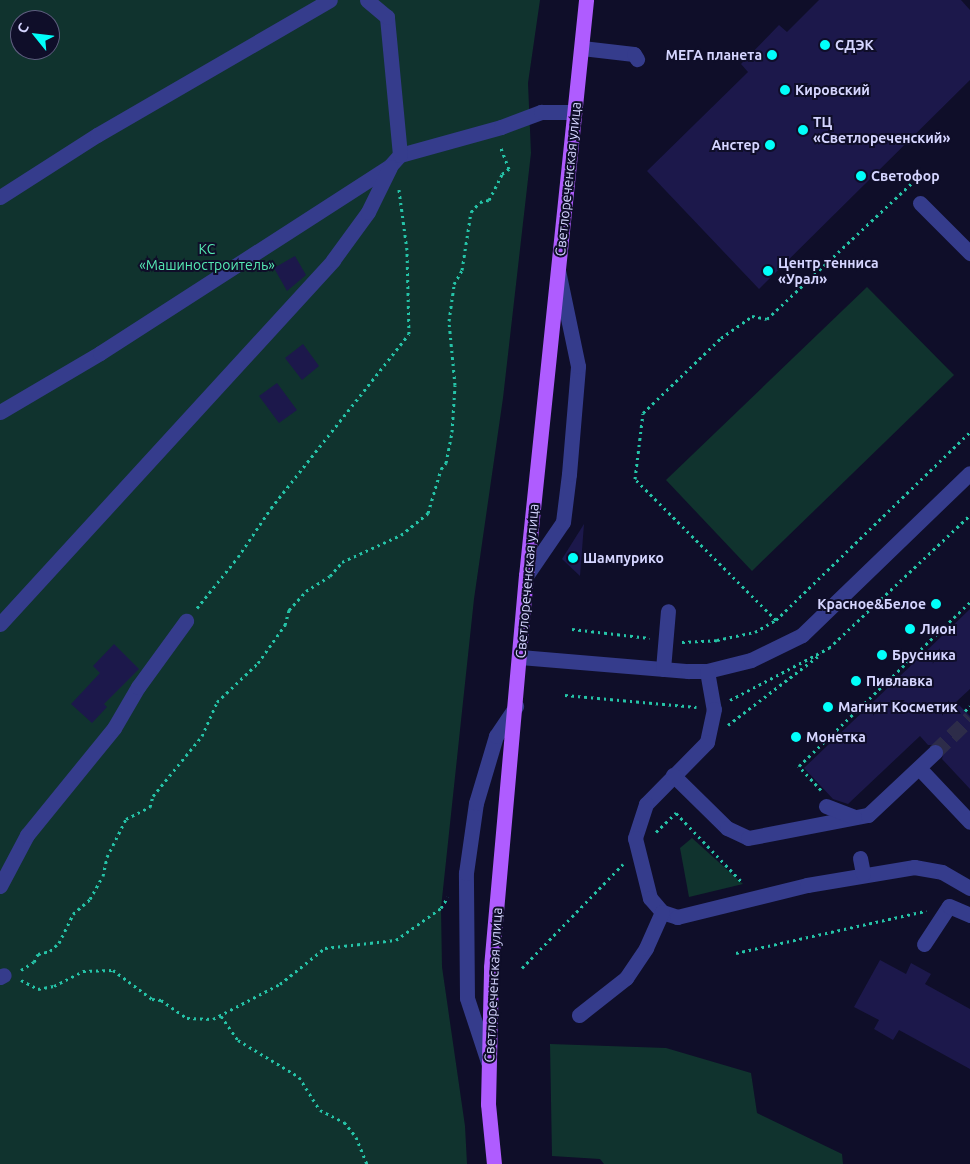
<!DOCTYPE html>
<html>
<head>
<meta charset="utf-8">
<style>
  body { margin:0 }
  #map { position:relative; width:970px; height:1164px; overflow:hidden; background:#0f0e29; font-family:Ubuntu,sans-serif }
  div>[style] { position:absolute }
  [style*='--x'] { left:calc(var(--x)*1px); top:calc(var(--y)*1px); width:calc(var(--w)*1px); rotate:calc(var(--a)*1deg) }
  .green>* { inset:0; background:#10332e }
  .building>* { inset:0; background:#1c184b }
  .minor-tunnel>* { height:15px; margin-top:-7.5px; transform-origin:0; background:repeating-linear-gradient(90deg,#2d2c49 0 15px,transparent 0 23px) }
  .path>* { height:3px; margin-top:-1.5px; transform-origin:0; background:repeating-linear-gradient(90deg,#25c3a7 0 2.5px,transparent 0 6.5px) }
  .minor>* { height:15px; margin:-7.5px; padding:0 7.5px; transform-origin:7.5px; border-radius:7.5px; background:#353c8c }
  .major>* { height:15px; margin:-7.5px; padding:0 7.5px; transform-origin:7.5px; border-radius:7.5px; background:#af5cff }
  .dots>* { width:14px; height:14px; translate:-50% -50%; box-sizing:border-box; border:2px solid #0f0e29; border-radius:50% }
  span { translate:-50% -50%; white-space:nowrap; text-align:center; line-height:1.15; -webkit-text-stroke:4px #0f0e29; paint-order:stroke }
  .poi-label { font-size:14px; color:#d5d5ff; font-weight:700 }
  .left { translate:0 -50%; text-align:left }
  .right { translate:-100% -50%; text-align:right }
  .street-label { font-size:14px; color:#d5d5ff }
  .park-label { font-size:14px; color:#56eab4 }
  .north { position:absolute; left:10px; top:10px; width:50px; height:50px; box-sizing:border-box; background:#0f0e29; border:1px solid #5e5e7f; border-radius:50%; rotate:299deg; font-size:14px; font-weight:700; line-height:20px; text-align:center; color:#d5d5ff }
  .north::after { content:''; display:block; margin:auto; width:18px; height:22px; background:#01fffa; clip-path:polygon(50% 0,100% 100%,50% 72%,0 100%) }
</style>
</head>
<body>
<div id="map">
  <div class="green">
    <div style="clip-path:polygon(evenodd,0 0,540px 0,528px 83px,531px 153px,503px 398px,474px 599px,441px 908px,442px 967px,465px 1126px,467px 1164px,0 1164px,0 0,20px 20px,50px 20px,50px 50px,20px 50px,20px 20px)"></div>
    <div style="clip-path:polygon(867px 287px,954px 375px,752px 571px,666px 480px)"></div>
    <div style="clip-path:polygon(692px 838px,743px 884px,689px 897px,680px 848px)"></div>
    <div style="clip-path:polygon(550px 1044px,666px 1048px,751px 1073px,757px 1113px,842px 1154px,843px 1164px,604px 1164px,600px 1159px,552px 1156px)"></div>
  </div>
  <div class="building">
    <div style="clip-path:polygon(819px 0,961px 0,970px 10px,970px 80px,759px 289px,647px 171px,748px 72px,741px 64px,779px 25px,787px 32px)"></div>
    <div style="clip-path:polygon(295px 256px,306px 275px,287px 291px,274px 268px)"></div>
    <div style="clip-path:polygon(303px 344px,319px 366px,302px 380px,285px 358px)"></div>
    <div style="clip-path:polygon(277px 383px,297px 410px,279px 423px,259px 396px)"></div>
    <div style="clip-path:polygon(584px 524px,580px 576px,562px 559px)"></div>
    <div style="clip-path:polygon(970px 609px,970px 689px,956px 702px,970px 716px,970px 789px,942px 759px,944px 750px,941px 745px,928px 745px,920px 736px,848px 804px,833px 799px,804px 768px)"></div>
    <div style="clip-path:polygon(114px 644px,139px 669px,104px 704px,107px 707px,92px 723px,71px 704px,100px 673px,93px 666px)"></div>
    <div style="clip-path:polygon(880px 960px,906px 974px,911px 963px,931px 974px,925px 984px,970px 1009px,970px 1069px,899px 1030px,893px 1040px,874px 1029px,879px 1020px,854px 1007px)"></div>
  </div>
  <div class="minor-tunnel">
    <div style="--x:935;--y:752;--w:49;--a:-44.2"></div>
  </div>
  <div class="path">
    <div style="--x:197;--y:608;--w:65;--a:-51.2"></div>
    <div style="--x:238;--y:557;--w:59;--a:-56"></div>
    <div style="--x:271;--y:508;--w:222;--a:-51.6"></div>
    <div style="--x:409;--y:334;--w:84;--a:-91.4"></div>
    <div style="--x:407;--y:250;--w:61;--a:-97.6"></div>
    <div style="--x:776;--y:620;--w:199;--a:-135"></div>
    <div style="--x:635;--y:479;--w:66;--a:-83.1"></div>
    <div style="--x:643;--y:413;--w:108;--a:-43.9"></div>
    <div style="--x:721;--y:338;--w:38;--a:-35"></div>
    <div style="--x:752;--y:316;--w:15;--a:11"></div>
    <div style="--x:767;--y:319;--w:204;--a:-43.2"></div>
    <div style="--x:572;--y:629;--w:78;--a:6.7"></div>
    <div style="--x:682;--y:642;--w:35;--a:-3"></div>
    <div style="--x:717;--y:640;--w:39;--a:-12"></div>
    <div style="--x:755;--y:632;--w:24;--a:-30"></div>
    <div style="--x:776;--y:620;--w:270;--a:-44.1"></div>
    <div style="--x:565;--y:695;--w:132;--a:5.2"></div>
    <div style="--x:730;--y:700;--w:112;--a:-27.7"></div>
    <div style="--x:829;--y:648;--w:194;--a:-43.3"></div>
    <div style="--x:965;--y:711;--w:7;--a:-45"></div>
    <div style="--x:728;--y:725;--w:117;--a:-37.4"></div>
    <div style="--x:821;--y:790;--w:33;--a:-133"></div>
    <div style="--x:799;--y:766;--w:237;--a:-43.8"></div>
    <div style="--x:656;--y:832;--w:28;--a:-44"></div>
    <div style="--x:676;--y:813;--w:97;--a:46.3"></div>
    <div style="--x:736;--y:953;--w:195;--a:-12.5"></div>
    <div style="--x:522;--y:968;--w:145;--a:-45.8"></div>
    <div style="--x:21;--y:970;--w:15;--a:-32"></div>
    <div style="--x:34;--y:962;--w:9;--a:-63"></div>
    <div style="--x:38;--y:954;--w:12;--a:-14"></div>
    <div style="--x:50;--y:951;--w:12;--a:-42"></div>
    <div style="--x:59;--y:943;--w:32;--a:-64"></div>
    <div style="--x:73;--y:914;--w:23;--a:-41"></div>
    <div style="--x:90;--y:899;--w:26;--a:-61"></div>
    <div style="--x:103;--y:876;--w:19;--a:-78"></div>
    <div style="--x:107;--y:857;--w:42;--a:-63.4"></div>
    <div style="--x:126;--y:819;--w:27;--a:-27"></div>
    <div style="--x:150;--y:807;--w:11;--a:-75"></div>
    <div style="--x:153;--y:796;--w:77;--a:-50.8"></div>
    <div style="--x:202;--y:736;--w:37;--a:-66"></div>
    <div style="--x:217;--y:702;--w:57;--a:-43.6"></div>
    <div style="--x:258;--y:663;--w:47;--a:-54.6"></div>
    <div style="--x:285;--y:625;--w:16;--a:-75"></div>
    <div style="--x:289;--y:610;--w:25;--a:-48"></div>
    <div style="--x:306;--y:591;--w:28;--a:-32"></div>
    <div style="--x:330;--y:576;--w:18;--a:-49"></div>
    <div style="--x:342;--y:562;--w:65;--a:-24.6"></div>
    <div style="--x:401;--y:535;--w:35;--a:-39"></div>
    <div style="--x:428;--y:513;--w:46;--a:-73.5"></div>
    <div style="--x:441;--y:469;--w:8;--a:-50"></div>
    <div style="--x:446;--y:463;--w:32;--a:-79"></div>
    <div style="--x:452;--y:432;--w:47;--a:-86.3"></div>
    <div style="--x:455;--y:385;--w:64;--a:-95.4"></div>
    <div style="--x:449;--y:321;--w:37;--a:-82"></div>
    <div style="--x:454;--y:284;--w:16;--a:-60"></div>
    <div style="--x:462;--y:270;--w:59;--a:-81.2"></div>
    <div style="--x:471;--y:212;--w:13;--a:-48"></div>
    <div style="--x:480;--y:202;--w:9;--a:-13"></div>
    <div style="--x:489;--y:200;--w:29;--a:-63"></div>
    <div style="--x:502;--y:174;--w:9;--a:-36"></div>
    <div style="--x:509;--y:169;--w:25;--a:-111"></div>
    <div style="--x:21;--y:980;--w:19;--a:28"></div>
    <div style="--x:38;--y:989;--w:16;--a:-11"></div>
    <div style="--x:54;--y:986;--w:33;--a:-27"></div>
    <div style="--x:83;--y:971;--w:30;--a:-2"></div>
    <div style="--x:113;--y:970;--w:49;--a:36.6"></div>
    <div style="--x:152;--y:999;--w:9;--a:6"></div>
    <div style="--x:161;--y:1000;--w:32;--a:35"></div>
    <div style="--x:187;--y:1018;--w:26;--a:2"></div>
    <div style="--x:213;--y:1019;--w:76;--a:-27.6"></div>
    <div style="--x:280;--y:984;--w:58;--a:-38.7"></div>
    <div style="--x:325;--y:948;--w:71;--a:-6.4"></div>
    <div style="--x:396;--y:940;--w:55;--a:-35.4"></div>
    <div style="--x:441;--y:908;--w:13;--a:-58"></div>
    <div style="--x:221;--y:1016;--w:29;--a:55"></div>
    <div style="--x:238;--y:1040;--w:71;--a:31.2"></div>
    <div style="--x:299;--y:1077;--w:39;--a:58"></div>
    <div style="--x:320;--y:1110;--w:27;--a:27"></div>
    <div style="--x:344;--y:1122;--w:19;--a:51"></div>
    <div style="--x:356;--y:1137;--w:29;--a:68"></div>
  </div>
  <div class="minor">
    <div style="--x:582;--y:48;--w:52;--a:6.6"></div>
    <div style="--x:634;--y:54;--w:6;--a:59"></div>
    <div style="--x:400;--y:155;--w:105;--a:-15.5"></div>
    <div style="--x:501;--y:127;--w:43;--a:-20.6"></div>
    <div style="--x:541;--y:112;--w:33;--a:0"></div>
    <div style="--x:0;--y:197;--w:115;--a:-32.6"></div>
    <div style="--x:97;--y:135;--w:269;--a:-30.1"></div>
    <div style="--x:920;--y:203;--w:71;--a:45"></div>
    <div style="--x:0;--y:412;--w:116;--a:-30.5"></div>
    <div style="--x:100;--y:353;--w:345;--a:-32.8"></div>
    <div style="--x:390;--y:166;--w:15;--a:-48"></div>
    <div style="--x:400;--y:155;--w:139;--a:-95.4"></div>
    <div style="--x:387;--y:17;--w:26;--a:-140"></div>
    <div style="--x:526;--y:576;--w:65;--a:-55.6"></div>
    <div style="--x:563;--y:522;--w:48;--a:-82.9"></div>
    <div style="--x:569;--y:474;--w:108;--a:-85.2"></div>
    <div style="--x:578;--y:366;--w:98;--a:-101.8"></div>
    <div style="--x:0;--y:624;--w:493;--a:-47.5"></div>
    <div style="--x:333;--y:260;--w:59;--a:-53.9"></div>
    <div style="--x:368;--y:212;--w:50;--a:-63.9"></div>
    <div style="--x:520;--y:657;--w:169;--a:4.8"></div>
    <div style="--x:688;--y:671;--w:19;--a:0"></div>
    <div style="--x:707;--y:671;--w:45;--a:-14"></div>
    <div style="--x:751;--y:660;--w:57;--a:-26.1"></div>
    <div style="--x:802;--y:635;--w:233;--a:-44"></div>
    <div style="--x:663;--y:669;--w:58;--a:-85.1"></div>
    <div style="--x:707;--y:671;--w:39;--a:80"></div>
    <div style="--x:714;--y:709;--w:34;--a:102"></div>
    <div style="--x:707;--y:742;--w:87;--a:134.5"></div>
    <div style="--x:646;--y:804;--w:36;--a:108"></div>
    <div style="--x:635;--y:838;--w:62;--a:76"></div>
    <div style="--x:650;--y:898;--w:18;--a:49"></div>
    <div style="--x:662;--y:912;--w:16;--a:18"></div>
    <div style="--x:677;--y:917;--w:134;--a:-13.8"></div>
    <div style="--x:807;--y:885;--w:109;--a:-9.5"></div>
    <div style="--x:914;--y:867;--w:28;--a:10"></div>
    <div style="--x:942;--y:872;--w:32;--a:30"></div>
    <div style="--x:919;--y:768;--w:74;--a:46.6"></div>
    <div style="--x:673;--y:775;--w:76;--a:44.5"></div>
    <div style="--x:727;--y:828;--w:23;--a:25"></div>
    <div style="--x:748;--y:838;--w:122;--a:-10.9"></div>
    <div style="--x:868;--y:815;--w:92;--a:-43.2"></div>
    <div style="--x:826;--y:806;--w:30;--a:21"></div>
    <div style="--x:860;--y:858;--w:16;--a:79"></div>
    <div style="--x:0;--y:886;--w:58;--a:-62.1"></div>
    <div style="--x:27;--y:835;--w:138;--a:-50.9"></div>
    <div style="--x:114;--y:728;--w:48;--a:-59.7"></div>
    <div style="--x:138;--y:687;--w:82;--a:-54"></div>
    <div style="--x:924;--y:944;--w:45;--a:-56.7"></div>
    <div style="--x:949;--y:906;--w:23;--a:23"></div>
    <div style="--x:0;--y:977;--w:4;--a:-27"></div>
    <div style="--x:579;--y:1015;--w:60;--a:-38.2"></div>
    <div style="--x:626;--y:978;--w:36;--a:-56"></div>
    <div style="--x:646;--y:948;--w:39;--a:-66"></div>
    <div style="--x:488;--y:1062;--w:67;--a:-108.2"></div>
    <div style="--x:467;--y:998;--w:125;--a:-90.5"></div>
    <div style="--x:466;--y:873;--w:71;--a:-81.9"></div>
    <div style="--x:476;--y:803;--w:70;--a:-73.4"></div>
    <div style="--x:496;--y:736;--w:36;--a:-56"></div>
  </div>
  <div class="major">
    <div style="--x:494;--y:1164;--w:60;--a:-95.7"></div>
    <div style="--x:488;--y:1104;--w:137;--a:-88.7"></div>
    <div style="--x:491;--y:967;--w:393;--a:-84.9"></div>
    <div style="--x:526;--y:576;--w:579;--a:-84.05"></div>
  </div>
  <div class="dots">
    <div style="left:825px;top:45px;background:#01fffa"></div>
    <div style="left:772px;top:55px;background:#01fffa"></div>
    <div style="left:785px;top:90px;background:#01fffa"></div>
    <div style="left:803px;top:130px;background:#01fffa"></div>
    <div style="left:770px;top:145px;background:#01fffa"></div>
    <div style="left:861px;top:176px;background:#01fffa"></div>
    <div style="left:768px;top:271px;background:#01fffa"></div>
    <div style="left:573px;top:558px;background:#01fffa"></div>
    <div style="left:936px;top:604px;background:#01fffa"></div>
    <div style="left:910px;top:629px;background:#01fffa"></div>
    <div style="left:882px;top:655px;background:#01fffa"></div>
    <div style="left:856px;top:681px;background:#01fffa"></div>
    <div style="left:828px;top:707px;background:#01fffa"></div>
    <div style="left:796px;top:737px;background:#01fffa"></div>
  </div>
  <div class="poi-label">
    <span class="left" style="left:835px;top:45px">СДЭК</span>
    <span class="right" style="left:762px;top:55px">МЕГА планета</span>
    <span class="left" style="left:795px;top:90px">Кировский</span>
    <span class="left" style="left:813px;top:130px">ТЦ<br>«Светлореченский»</span>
    <span class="right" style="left:760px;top:145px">Анстер</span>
    <span class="left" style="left:871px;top:176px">Светофор</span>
    <span class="left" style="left:778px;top:271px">Центр тенниса<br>«Урал»</span>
    <span class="left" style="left:583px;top:558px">Шампурико</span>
    <span class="right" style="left:926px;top:604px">Красное&amp;Белое</span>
    <span class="left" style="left:920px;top:629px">Лион</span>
    <span class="left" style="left:892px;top:655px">Брусника</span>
    <span class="left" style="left:866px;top:681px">Пивлавка</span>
    <span class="left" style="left:838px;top:707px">Магнит Косметик</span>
    <span class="left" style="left:806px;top:737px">Монетка</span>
  </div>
  <div class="street-label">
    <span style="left:568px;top:179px;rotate:-84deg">Светлореченская улица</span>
    <span style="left:527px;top:581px;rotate:-85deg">Светлореченская улица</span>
    <span style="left:493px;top:985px;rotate:-87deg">Светлореченская улица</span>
  </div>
  <div class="park-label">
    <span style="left:207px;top:257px">КС<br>«Машиностроитель»</span>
  </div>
  <div class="north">С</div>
</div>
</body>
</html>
